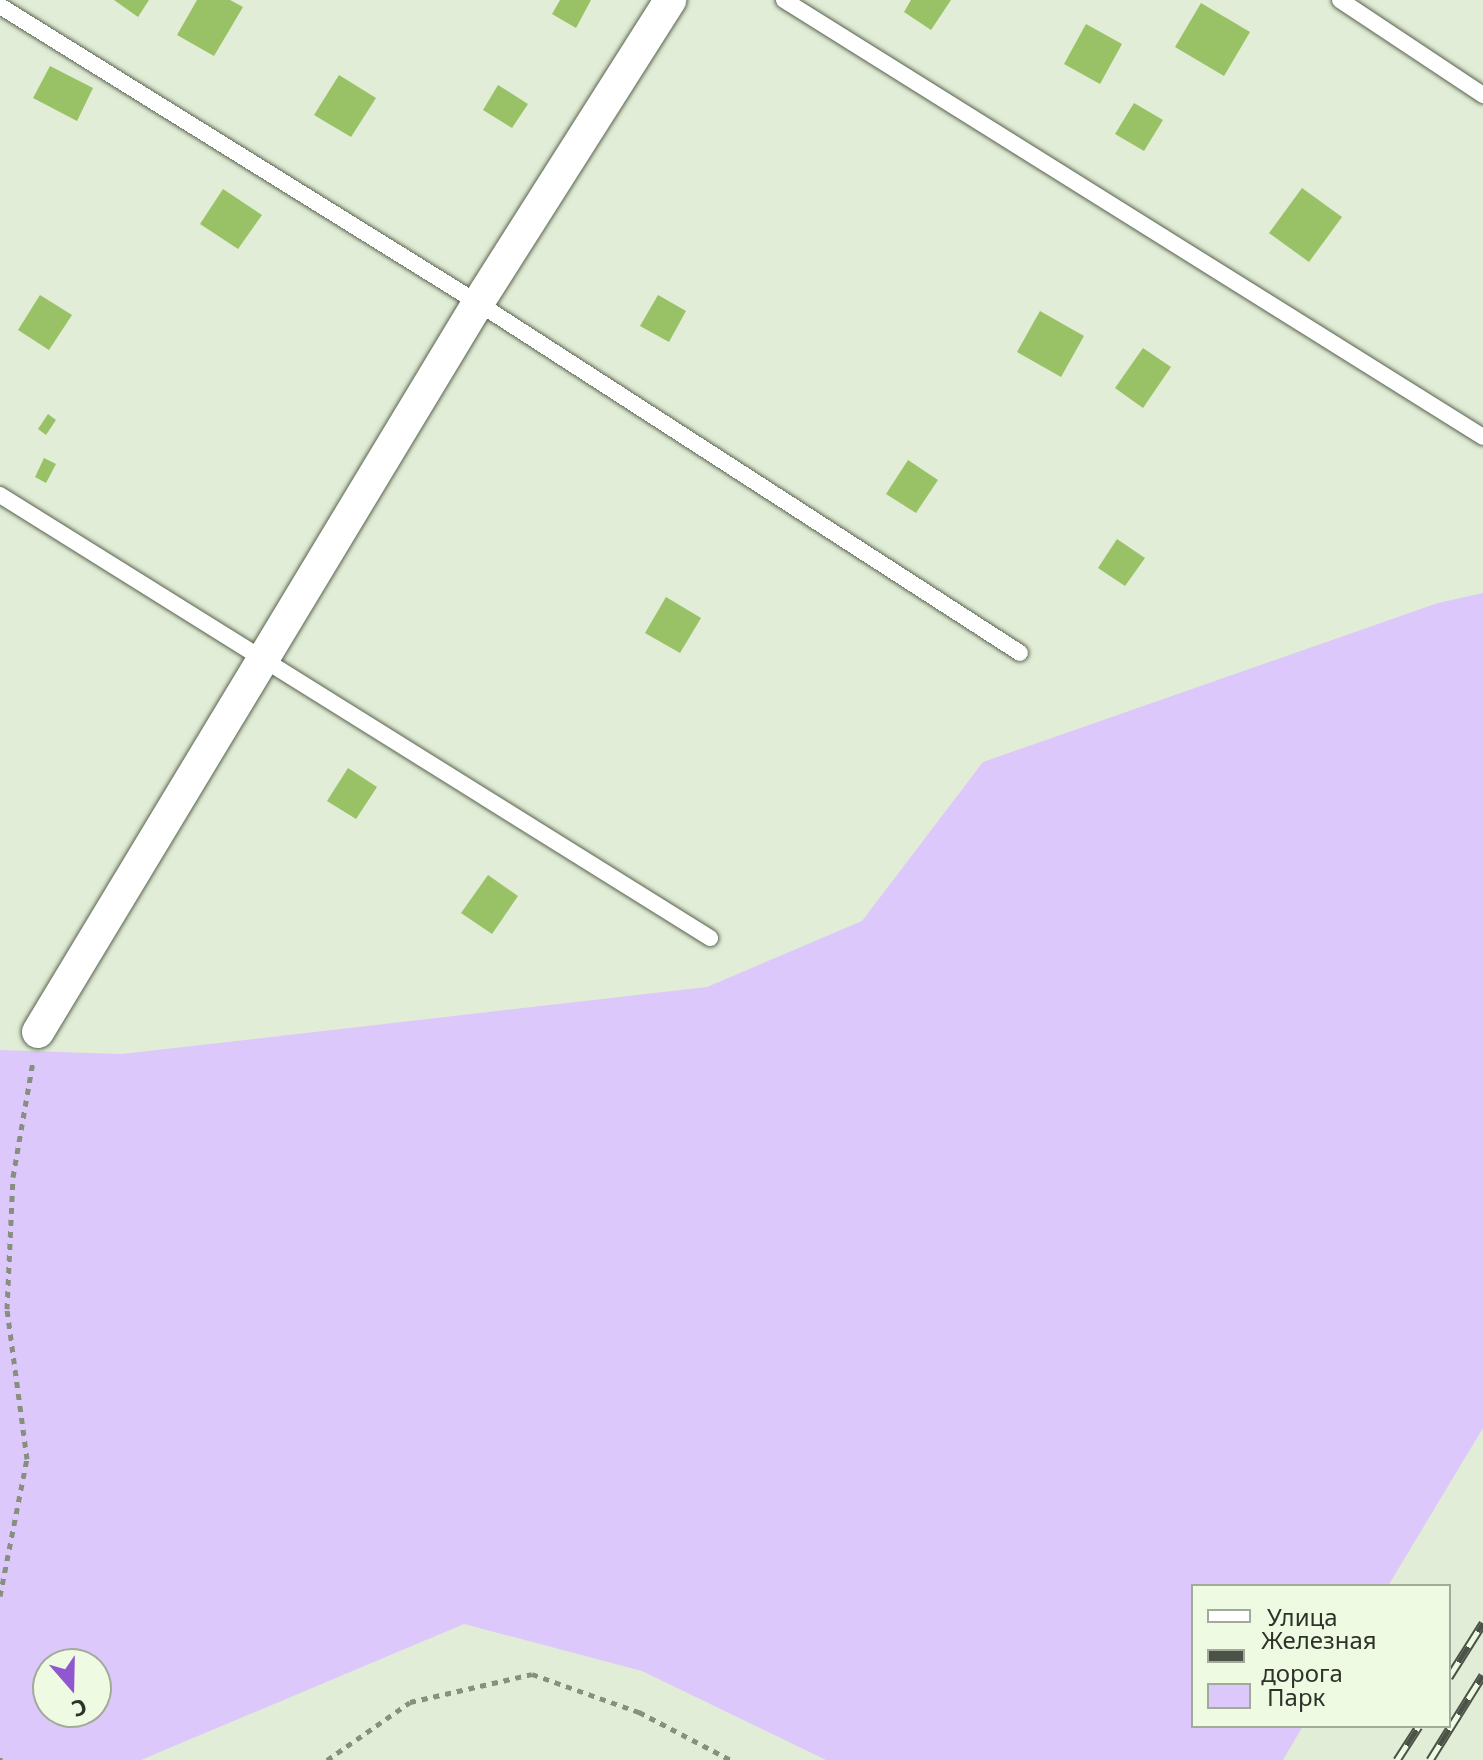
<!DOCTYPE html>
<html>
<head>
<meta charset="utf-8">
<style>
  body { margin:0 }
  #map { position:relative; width:1483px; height:1760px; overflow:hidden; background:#e1edd6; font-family:"Noto Sans",sans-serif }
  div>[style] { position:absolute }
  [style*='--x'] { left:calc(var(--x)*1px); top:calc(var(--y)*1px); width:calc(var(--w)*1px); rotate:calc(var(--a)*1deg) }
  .green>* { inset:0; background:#ddc8fc }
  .building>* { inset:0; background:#99c267 }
  .path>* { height:5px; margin-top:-2.5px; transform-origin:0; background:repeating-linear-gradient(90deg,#878f7f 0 6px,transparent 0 12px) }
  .roads { filter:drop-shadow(0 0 2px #59624f) drop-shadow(0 0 2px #59624f) }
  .service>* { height:16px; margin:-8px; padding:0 8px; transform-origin:8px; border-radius:8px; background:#fff }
  .minor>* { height:32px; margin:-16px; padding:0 16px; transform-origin:16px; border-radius:16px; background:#fff }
  .rail>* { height:9px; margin-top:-4.5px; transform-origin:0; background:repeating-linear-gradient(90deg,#effae3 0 18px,#4c5247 0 36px); box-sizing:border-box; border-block:2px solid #4c5247 }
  span { translate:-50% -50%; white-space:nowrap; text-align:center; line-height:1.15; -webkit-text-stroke:7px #effae3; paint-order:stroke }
  .legend { position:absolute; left:1191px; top:1584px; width:260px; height:144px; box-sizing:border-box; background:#effae3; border:2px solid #a2aa99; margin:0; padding:10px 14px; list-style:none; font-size:24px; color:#2e332a }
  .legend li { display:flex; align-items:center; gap:16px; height:40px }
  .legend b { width:40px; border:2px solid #a2aa99 }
  .north { position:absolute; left:32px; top:1648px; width:80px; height:80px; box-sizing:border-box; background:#effae3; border:2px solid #a2aa99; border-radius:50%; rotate:160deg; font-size:22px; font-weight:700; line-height:32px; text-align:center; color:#2e332a }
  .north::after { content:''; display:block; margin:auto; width:28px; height:36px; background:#9057cf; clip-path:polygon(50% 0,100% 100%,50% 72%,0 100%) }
</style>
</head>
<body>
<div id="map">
  <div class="green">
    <div style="clip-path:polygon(evenodd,1483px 593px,1483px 1428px,1388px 1586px,1193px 1586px,1193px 1726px,1303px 1726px,1283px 1760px,826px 1760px,642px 1671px,464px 1624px,141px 1760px,0 1760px,0 1050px,122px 1054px,707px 987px,862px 921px,983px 762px,1438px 603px,1483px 593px,48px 1664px,96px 1664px,96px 1712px,48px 1712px,48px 1664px)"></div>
  </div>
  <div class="building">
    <div style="clip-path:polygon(114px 0,149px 0,138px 17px)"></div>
    <div style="clip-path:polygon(197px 0,230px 0,243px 7px,214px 56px,177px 35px)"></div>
    <div style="clip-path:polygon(560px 0,591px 0,576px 28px,552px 14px)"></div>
    <div style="clip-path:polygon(911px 0,951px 0,931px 30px,904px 12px)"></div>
    <div style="clip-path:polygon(1201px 3px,1250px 32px,1224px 76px,1175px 47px)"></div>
    <div style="clip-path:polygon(1086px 24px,1122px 44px,1100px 84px,1064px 64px)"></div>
    <div style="clip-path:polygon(50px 66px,93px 88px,77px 121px,33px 98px)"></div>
    <div style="clip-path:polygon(339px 75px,376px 98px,351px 137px,314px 115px)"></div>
    <div style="clip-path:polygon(498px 85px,528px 104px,512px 128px,483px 110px)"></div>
    <div style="clip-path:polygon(1134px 103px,1163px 120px,1144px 151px,1115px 134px)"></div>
    <div style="clip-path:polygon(1302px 188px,1342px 217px,1309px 262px,1269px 233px)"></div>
    <div style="clip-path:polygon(223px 189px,262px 215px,238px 249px,200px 224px)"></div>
    <div style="clip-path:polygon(40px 295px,72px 315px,49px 350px,18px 330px)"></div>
    <div style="clip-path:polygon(658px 295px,686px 311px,669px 342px,640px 326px)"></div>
    <div style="clip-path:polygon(1040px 311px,1084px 336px,1061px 377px,1017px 352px)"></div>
    <div style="clip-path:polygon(1143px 348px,1171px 367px,1143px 408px,1115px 388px)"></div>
    <div style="clip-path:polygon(48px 414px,56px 420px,46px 435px,38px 429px)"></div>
    <div style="clip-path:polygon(44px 458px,56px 464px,46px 483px,35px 477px)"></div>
    <div style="clip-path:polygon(908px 460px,938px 480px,916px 513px,886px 494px)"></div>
    <div style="clip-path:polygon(1117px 539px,1145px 558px,1125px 586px,1098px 568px)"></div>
    <div style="clip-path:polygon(666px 597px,701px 618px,680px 653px,645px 633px)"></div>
    <div style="clip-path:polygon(348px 768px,377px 787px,356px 819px,327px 801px)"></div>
    <div style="clip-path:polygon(488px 875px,518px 896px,492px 934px,461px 913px)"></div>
  </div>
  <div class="path">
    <div style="--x:0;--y:1596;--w:140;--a:-78.9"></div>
    <div style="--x:27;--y:1459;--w:151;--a:-97.6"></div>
    <div style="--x:7;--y:1309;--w:132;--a:-87.4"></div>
    <div style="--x:13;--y:1177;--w:118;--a:-80.2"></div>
    <div style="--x:0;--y:1757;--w:3;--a:90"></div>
    <div style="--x:327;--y:1760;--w:101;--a:-34.9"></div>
    <div style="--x:410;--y:1702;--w:125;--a:-12.9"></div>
    <div style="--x:532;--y:1674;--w:114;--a:19.6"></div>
    <div style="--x:639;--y:1712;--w:104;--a:27.6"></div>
  </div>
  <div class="roads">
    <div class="service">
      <div style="--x:784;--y:0;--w:824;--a:32.01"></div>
      <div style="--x:1340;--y:0;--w:172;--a:33.6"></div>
      <div style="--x:0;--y:6;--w:563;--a:31.85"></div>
      <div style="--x:478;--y:303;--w:645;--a:32.85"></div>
      <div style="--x:0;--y:495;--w:837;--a:31.96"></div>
    </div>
    <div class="minor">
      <div style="--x:38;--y:1032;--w:851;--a:-58.89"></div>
      <div style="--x:478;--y:303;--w:359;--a:-57.6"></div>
    </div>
  </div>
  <div class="rail">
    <div style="--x:1449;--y:1677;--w:64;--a:-57.8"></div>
    <div style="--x:1397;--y:1760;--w:40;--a:-57.1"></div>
    <div style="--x:1430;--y:1760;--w:100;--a:-58.1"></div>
  </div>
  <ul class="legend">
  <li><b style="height:10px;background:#fff"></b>Улица</li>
  <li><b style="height:10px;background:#4c5247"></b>Железная дорога</li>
  <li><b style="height:22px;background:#ddc8fc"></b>Парк</li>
  </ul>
  <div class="north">С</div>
</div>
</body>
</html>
